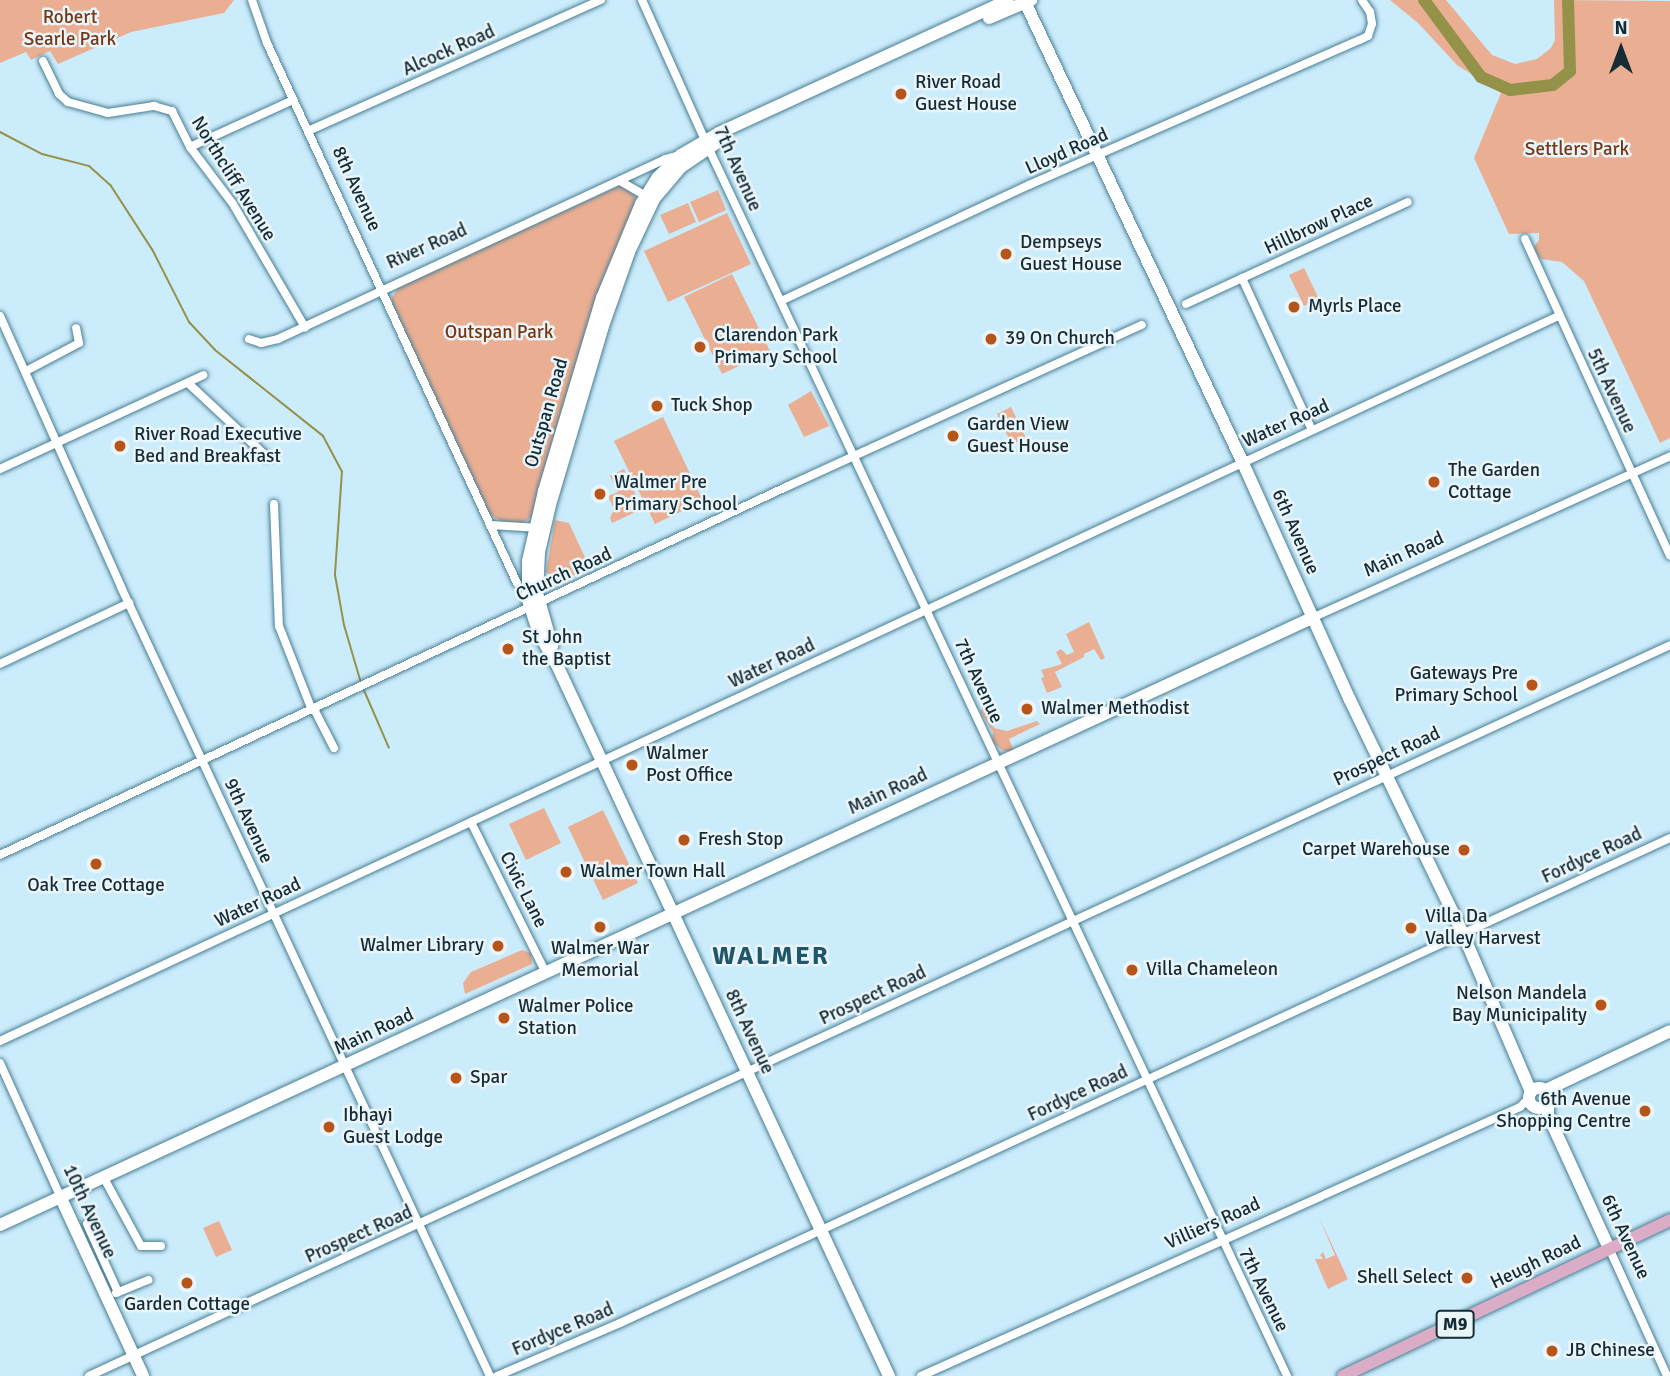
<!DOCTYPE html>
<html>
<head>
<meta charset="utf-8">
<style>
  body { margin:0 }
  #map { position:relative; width:1670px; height:1376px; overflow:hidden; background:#cbecfb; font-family:Signika,sans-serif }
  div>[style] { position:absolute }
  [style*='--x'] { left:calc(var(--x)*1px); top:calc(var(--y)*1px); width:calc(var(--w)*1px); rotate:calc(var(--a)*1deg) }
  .green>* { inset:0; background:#eaaf93 }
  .stream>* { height:2px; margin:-1px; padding:0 1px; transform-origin:1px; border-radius:1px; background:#949149 }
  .river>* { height:12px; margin:-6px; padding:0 6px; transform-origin:6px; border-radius:6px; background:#949149 }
  .roads { filter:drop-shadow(0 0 2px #487e94) drop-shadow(0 0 2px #487e94) }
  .street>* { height:8px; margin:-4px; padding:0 4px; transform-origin:4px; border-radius:4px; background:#fff }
  .secondary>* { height:12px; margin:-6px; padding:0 6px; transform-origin:6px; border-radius:6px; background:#fff }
  .secondary>.ring { margin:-6px; padding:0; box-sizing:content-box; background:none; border:12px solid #fff; border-radius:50% }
  .primary>* { height:12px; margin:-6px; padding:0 6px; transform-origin:6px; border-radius:6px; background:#daacc5 }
  .dots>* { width:19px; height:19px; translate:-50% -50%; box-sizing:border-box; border:4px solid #eaf5fa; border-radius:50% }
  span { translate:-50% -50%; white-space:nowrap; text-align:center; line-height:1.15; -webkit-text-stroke:5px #eaf5fa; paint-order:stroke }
  .shield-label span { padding:2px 5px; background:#eaf5fa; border:2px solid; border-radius:5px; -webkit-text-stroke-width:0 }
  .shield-label { font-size:18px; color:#152b35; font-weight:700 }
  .park-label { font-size:19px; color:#753713 }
  .street-label { font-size:19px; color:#152b35 }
  .poi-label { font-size:19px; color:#152b35 }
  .left { translate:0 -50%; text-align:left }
  .right { translate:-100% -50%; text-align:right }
  .district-label { font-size:26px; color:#1f566b; font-weight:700; letter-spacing:2px }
  .north { position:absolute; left:1586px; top:14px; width:70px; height:70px; -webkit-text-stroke:5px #eaf5fa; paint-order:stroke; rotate:0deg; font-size:19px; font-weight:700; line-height:28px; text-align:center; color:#152b35 }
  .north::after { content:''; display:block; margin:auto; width:24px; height:32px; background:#152b35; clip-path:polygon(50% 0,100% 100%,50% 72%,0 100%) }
</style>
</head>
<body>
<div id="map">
  <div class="green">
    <div style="clip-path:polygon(0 0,234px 0,224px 13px,131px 32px,58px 64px,50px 51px,31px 60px,26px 52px,0 63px)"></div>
    <div style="clip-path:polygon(1390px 0,1446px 0,1492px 55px,1515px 64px,1537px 59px,1551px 48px,1555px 40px,1554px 0,1670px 1px,1670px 438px,1660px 443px,1584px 281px,1562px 262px,1541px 259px,1533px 248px,1539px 240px,1539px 233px,1509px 234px,1474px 158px,1501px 93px,1457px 65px,1418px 23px)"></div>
    <div style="clip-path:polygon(621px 185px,634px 193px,636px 203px,593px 310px,532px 517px,522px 523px,502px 522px,488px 513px,392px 303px,392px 297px,400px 286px)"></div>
    <div style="clip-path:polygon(718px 190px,726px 210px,699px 222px,690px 202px)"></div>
    <div style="clip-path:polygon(688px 203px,696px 222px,669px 234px,660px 215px)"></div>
    <div style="clip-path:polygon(727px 213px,751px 264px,668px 302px,644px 251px)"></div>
    <div style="clip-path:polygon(1304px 268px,1319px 299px,1304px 306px,1289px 275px)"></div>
    <div style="clip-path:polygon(732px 274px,770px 351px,722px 374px,684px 297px)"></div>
    <div style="clip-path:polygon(811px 391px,829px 426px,804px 437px,788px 405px)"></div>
    <div style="clip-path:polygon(1011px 407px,1026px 438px,1012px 445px,997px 414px)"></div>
    <div style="clip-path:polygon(663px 417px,703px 501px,655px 524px,614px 441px)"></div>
    <div style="clip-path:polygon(624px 469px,642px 509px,612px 523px,610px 518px,614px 509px,608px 496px,618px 492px,610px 476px)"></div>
    <div style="clip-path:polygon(555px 520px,569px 523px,590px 568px,559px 582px,546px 572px)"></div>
    <div style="clip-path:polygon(1089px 622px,1105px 658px,1101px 660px,1094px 649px,1084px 654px,1084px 657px,1055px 672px,1062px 687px,1047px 693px,1041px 678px,1044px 677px,1041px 670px,1062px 664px,1056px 652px,1061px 649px,1067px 655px,1074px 652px,1066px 634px)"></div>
    <div style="clip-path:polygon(984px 708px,989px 710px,994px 728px,1007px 731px,1037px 721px,1040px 724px,1009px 739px,1014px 751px,1003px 751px,992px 741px,993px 732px,980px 711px)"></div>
    <div style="clip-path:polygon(544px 808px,561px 843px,526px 860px,509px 824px)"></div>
    <div style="clip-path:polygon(603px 810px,638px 883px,603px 900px,568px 827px)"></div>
    <div style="clip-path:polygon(522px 950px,531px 953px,532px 964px,465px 994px,463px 983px,471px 972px)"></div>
    <div style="clip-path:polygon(1318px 1215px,1348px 1279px,1328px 1289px,1315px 1259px,1323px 1259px,1320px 1255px,1323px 1252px,1326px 1259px,1335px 1255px)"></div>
    <div style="clip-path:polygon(219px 1221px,232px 1250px,216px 1257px,203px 1228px)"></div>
  </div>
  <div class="stream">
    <div style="--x:0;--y:132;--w:47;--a:27.6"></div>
    <div style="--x:42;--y:154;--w:49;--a:14.3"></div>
    <div style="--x:89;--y:166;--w:30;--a:42"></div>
    <div style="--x:111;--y:186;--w:77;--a:57.1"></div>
    <div style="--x:153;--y:251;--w:80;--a:63.1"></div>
    <div style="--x:189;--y:322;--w:38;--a:47"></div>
    <div style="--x:215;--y:350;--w:138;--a:38.5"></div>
    <div style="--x:323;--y:436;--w:40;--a:62"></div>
    <div style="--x:342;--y:471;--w:104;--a:93.9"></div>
    <div style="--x:335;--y:575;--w:51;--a:79.8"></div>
    <div style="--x:344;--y:625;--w:60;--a:73.7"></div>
    <div style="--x:363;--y:688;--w:65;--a:66.6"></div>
  </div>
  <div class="river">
    <div style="--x:1424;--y:0;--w:96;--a:53.5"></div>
    <div style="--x:1481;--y:77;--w:32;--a:24"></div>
    <div style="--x:1510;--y:90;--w:43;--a:-6.6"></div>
    <div style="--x:1553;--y:85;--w:22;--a:-39"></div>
    <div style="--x:1570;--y:71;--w:71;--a:-91.6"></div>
  </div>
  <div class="roads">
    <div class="street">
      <div style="--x:252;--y:0;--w:46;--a:70.8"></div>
      <div style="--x:267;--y:43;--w:595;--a:65.16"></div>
      <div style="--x:642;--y:0;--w:161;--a:65.8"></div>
      <div style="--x:708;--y:147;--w:1359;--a:64.77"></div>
      <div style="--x:43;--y:61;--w:37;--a:64"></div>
      <div style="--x:59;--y:94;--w:12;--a:42"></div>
      <div style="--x:68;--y:102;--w:41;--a:15.4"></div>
      <div style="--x:108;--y:113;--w:47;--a:-8.7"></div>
      <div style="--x:154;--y:106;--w:19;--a:16"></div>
      <div style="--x:172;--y:111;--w:40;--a:63.4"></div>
      <div style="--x:190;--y:147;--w:71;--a:53"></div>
      <div style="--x:233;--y:204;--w:143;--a:59.7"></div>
      <div style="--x:308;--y:131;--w:321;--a:-24.1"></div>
      <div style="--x:190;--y:147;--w:113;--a:-24.5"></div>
      <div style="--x:620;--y:181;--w:32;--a:30"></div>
      <div style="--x:1525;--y:239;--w:348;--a:65.4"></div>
      <div style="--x:1242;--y:278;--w:167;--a:65.3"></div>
      <div style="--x:781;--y:301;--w:274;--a:-25.1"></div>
      <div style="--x:1029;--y:185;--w:361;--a:-23.7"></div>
      <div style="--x:1360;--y:40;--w:9;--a:-27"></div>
      <div style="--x:1368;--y:36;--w:13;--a:-72"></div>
      <div style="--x:1372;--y:24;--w:12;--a:-99"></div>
      <div style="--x:1370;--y:12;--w:14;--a:-124"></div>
      <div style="--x:1186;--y:304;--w:244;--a:-24.7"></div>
      <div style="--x:0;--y:316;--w:297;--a:65.9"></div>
      <div style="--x:121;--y:587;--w:871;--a:64.94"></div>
      <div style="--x:249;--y:339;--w:13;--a:18"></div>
      <div style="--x:261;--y:343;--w:17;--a:-13"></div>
      <div style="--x:278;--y:339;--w:427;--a:-24.9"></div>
      <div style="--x:665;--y:159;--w:16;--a:-15"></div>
      <div style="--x:26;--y:371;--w:60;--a:-27.8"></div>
      <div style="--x:79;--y:343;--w:15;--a:-101"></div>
      <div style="--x:188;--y:383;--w:108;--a:43.1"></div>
      <div style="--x:0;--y:469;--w:224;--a:-24.8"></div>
      <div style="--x:274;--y:504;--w:122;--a:87.7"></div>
      <div style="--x:279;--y:626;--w:90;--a:68.6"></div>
      <div style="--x:490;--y:525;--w:50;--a:3.4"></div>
      <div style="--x:1312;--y:618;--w:393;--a:-24.3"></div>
      <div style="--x:0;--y:664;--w:143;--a:-25.3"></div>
      <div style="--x:314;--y:709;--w:44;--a:62.9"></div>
      <div style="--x:471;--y:822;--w:169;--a:63.6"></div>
      <div style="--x:0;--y:855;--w:868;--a:-25.09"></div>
      <div style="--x:786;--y:487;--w:391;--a:-24.5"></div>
      <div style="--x:0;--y:1041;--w:1718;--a:-24.95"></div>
      <div style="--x:0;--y:1063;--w:146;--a:65.7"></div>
      <div style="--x:105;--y:1180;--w:75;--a:61.4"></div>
      <div style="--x:141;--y:1246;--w:20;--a:0"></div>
      <div style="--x:87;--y:1224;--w:75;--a:65.5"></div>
      <div style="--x:1609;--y:1248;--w:141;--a:65.6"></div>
      <div style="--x:116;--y:1293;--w:35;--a:-22"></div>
      <div style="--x:89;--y:1376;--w:1742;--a:-24.81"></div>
      <div style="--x:497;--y:1376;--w:134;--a:-23.3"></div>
      <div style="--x:620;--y:1323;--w:1157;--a:-24.79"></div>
      <div style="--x:921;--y:1376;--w:657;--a:-24.18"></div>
      <div style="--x:1520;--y:1107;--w:13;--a:-45"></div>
    </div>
    <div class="secondary">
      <div style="--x:1024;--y:0;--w:510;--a:64.69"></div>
      <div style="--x:1242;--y:461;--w:262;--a:65.7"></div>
      <div style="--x:1350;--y:700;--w:260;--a:64.2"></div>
      <div style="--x:1463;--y:934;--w:172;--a:66.7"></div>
      <div style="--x:989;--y:18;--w:46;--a:-23.2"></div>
      <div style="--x:552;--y:646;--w:55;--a:-105.8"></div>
      <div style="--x:537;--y:593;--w:41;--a:-87.2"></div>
      <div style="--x:539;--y:552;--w:48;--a:-76.8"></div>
      <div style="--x:550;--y:505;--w:187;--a:-73.5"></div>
      <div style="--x:603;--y:326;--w:78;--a:-70.6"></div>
      <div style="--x:629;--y:252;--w:59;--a:-64.7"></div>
      <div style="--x:654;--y:199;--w:42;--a:-49.8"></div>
      <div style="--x:681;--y:167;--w:41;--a:-34.1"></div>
      <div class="ring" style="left:1529px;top:1088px;width:8px;height:8px"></div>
      <div style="--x:1546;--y:1090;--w:137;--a:-25.4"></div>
      <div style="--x:1548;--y:1104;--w:11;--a:90"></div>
      <div style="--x:1548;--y:1115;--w:146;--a:65.4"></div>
      <div style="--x:60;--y:1196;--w:198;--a:65.2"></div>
      <div style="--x:0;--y:1225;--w:1446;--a:-24.83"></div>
      <div style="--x:889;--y:1376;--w:785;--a:-115.03"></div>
      <div style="--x:557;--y:665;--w:36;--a:-120"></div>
      <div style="--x:539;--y:634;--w:36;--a:-108"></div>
      <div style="--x:528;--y:600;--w:39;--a:-90"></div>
      <div style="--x:528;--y:561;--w:72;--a:-77.1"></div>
      <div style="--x:544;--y:491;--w:202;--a:-73.3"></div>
      <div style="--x:602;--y:298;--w:102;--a:-67.5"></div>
      <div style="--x:641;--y:204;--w:32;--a:-58"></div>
      <div style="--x:658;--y:177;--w:32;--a:-44"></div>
      <div style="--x:681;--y:155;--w:44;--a:-30.1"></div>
      <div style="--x:719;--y:133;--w:318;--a:-24.7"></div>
    </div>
    <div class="primary">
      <div style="--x:1343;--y:1376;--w:362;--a:-25.5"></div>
    </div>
  </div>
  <div class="dots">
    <div style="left:901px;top:94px;background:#b75519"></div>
    <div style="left:1006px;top:254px;background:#b75519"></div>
    <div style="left:1294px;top:307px;background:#b75519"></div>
    <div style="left:991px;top:339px;background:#b75519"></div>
    <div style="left:700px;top:347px;background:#b75519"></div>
    <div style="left:657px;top:406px;background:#b75519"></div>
    <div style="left:953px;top:436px;background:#b75519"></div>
    <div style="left:120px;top:446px;background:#b75519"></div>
    <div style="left:1434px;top:482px;background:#b75519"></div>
    <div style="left:600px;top:494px;background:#b75519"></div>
    <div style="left:508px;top:649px;background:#b75519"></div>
    <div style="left:1532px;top:685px;background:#b75519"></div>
    <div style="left:1027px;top:709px;background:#b75519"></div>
    <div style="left:632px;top:765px;background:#b75519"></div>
    <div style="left:684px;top:840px;background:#b75519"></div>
    <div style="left:1464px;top:850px;background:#b75519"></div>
    <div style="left:96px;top:864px;background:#b75519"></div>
    <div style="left:566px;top:872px;background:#b75519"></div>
    <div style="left:600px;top:927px;background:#b75519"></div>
    <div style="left:1411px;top:928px;background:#b75519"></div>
    <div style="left:498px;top:946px;background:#b75519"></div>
    <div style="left:1132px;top:970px;background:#b75519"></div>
    <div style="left:1601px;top:1005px;background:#b75519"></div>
    <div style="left:504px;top:1018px;background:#b75519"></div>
    <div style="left:456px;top:1078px;background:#b75519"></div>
    <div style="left:1645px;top:1111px;background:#b75519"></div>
    <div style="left:329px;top:1127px;background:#b75519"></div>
    <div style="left:1467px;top:1278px;background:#b75519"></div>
    <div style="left:187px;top:1283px;background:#b75519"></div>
    <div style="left:1552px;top:1351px;background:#b75519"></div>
  </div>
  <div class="shield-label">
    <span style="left:1455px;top:1324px">M9</span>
  </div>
  <div class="park-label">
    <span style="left:70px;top:29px">Robert<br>Searle Park</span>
    <span style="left:1577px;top:150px">Settlers Park</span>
    <span style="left:499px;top:333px">Outspan Park</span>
  </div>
  <div class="street-label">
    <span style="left:449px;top:51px;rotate:-24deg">Alcock Road</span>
    <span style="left:1067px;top:152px;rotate:-24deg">Lloyd Road</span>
    <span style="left:737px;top:169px;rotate:66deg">7th Avenue</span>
    <span style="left:233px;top:179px;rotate:58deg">Northcliff Avenue</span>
    <span style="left:356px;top:189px;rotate:65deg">8th Avenue</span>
    <span style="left:1319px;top:225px;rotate:-25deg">Hillbrow Place</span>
    <span style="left:427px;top:247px;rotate:-24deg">River Road</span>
    <span style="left:1611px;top:391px;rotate:65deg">5th Avenue</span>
    <span style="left:547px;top:413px;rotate:-74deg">Outspan Road</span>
    <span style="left:1286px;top:424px;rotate:-24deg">Water Road</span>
    <span style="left:1295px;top:532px;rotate:66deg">6th Avenue</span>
    <span style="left:1404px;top:555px;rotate:-24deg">Main Road</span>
    <span style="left:564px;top:575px;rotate:-25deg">Church Road</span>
    <span style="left:772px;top:664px;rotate:-25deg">Water Road</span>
    <span style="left:978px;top:681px;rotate:65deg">7th Avenue</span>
    <span style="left:1387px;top:757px;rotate:-25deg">Prospect Road</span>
    <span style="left:888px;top:792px;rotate:-25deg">Main Road</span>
    <span style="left:248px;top:821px;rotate:65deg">9th Avenue</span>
    <span style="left:1592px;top:856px;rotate:-25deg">Fordyce Road</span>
    <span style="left:523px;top:890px;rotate:63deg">Civic Lane</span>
    <span style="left:258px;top:903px;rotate:-25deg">Water Road</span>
    <span style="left:873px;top:996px;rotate:-25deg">Prospect Road</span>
    <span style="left:374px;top:1032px;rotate:-25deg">Main Road</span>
    <span style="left:749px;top:1032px;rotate:65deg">8th Avenue</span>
    <span style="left:1078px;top:1094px;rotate:-25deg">Fordyce Road</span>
    <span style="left:89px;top:1212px;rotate:65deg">10th Avenue</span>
    <span style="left:1213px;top:1224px;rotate:-24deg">Villiers Road</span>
    <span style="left:359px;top:1235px;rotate:-24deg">Prospect Road</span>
    <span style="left:1625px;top:1237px;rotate:65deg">6th Avenue</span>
    <span style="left:1536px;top:1263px;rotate:-26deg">Heugh Road</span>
    <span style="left:1263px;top:1290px;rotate:64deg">7th Avenue</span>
    <span style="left:563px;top:1330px;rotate:-23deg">Fordyce Road</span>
  </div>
  <div class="poi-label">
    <span class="left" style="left:915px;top:94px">River Road<br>Guest House</span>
    <span class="left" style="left:1020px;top:254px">Dempseys<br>Guest House</span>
    <span class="left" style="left:1308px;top:307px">Myrls Place</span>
    <span class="left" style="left:714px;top:347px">Clarendon Park<br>Primary School</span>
    <span class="left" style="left:1005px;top:339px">39 On Church</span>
    <span class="left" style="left:671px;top:406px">Tuck Shop</span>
    <span class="left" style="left:967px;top:436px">Garden View<br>Guest House</span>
    <span class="left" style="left:134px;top:446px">River Road Executive<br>Bed and Breakfast</span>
    <span class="left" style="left:1448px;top:482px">The Garden<br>Cottage</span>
    <span class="left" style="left:614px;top:494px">Walmer Pre<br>Primary School</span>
    <span class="left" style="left:522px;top:649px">St John<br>the Baptist</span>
    <span class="right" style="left:1518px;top:685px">Gateways Pre<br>Primary School</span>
    <span class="left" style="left:1041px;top:709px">Walmer Methodist</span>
    <span class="left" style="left:646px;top:765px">Walmer<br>Post Office</span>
    <span class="left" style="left:698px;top:840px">Fresh Stop</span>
    <span class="right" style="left:1450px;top:850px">Carpet Warehouse</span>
    <span class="left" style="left:580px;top:872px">Walmer Town Hall</span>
    <span style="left:96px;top:886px">Oak Tree Cottage</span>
    <span class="left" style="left:1425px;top:928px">Villa Da<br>Valley Harvest</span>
    <span class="right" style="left:484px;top:946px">Walmer Library</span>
    <span style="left:600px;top:960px">Walmer War<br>Memorial</span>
    <span class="left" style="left:1146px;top:970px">Villa Chameleon</span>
    <span class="right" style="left:1587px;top:1005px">Nelson Mandela<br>Bay Municipality</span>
    <span class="left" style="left:518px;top:1018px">Walmer Police<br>Station</span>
    <span class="left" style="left:470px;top:1078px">Spar</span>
    <span class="right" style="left:1631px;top:1111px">6th Avenue<br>Shopping Centre</span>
    <span class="left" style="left:343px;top:1127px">Ibhayi<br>Guest Lodge</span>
    <span class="right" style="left:1453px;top:1278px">Shell Select</span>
    <span style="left:187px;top:1305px">Garden Cottage</span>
    <span class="left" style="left:1566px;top:1351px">JB Chinese</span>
  </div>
  <div class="district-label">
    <span style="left:771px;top:957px">WALMER</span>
  </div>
  <div class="north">N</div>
</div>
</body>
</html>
